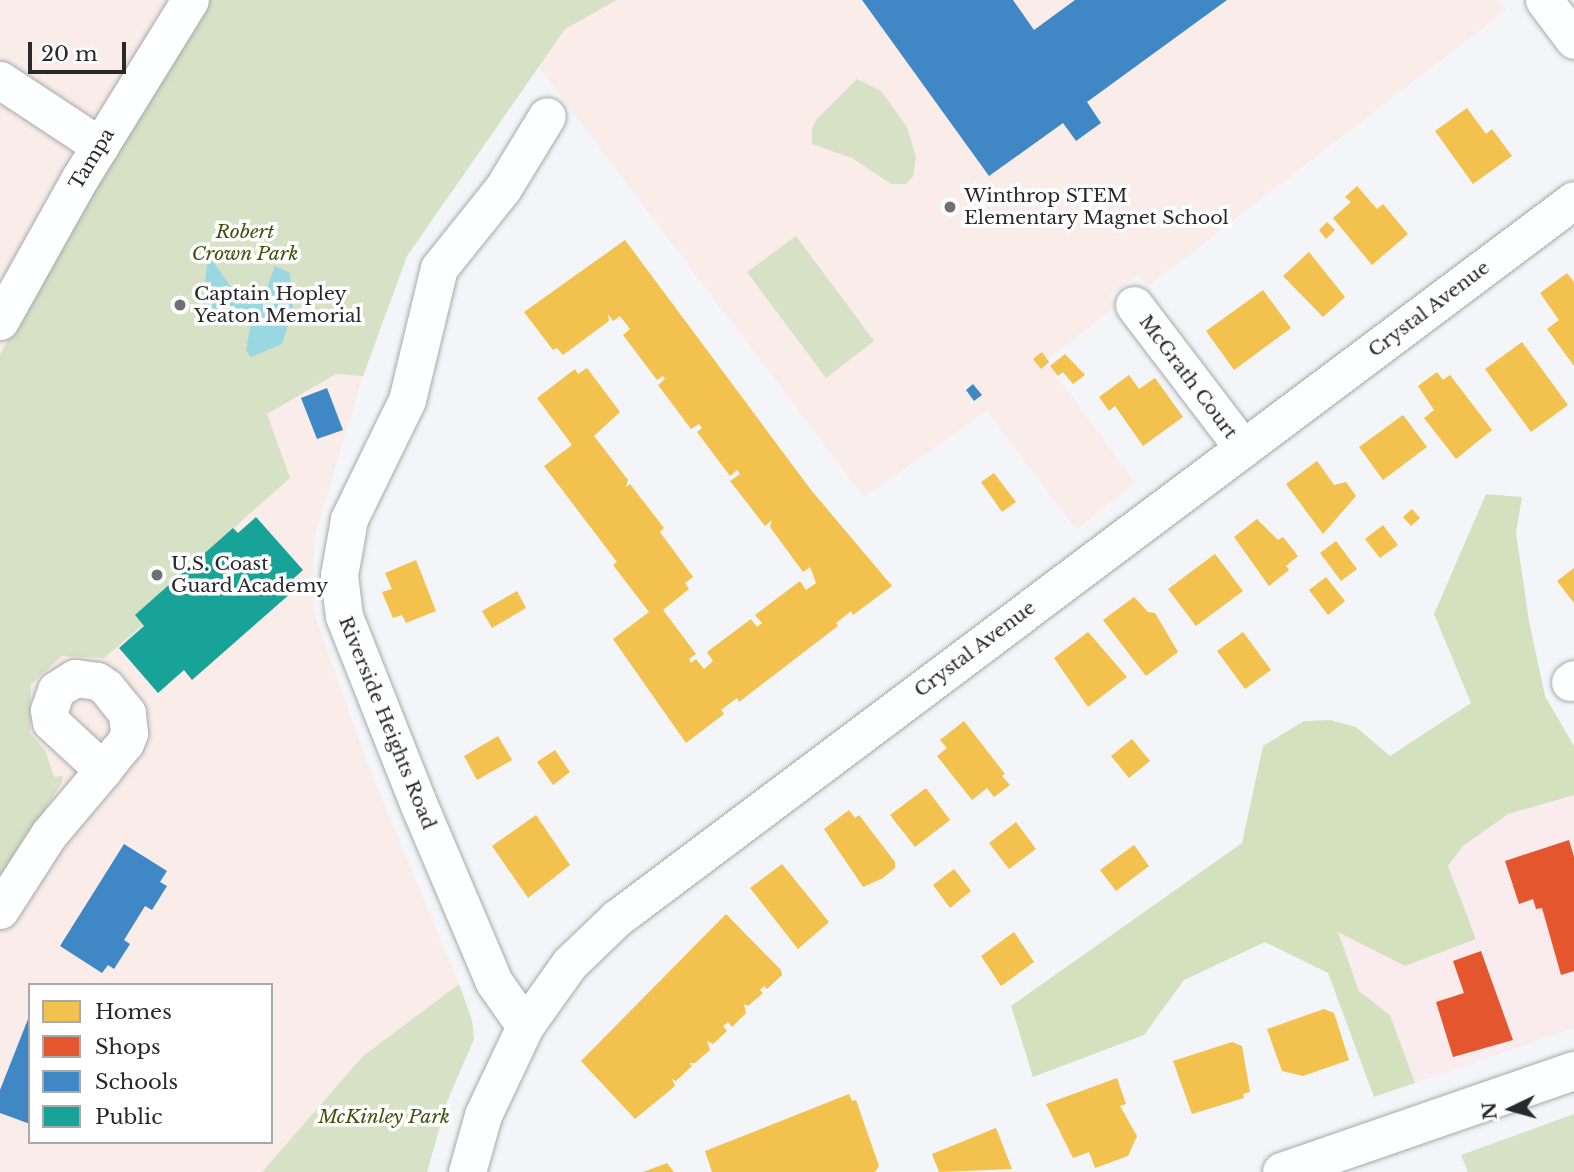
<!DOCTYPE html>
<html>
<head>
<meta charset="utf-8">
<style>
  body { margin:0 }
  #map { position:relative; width:1574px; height:1172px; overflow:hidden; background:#f4f5f8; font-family:"Libre Baskerville",serif }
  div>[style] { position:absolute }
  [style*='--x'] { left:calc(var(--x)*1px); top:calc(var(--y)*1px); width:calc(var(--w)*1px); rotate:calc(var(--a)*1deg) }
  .commercial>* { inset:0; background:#faebee }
  .education>* { inset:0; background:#f9ece9 }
  .green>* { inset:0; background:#d6e1c5 }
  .forest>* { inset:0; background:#d4e1bf }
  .water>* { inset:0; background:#99d8e1 }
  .homes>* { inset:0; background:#f2c14e }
  .shops>* { inset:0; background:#e4572e }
  .schools>* { inset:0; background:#3f88c5 }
  .public>* { inset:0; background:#17a398 }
  .roads { filter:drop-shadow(0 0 2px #a8a9ac) drop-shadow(0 0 2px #a8a9ac) }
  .minor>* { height:37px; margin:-18.5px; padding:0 18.5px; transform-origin:18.5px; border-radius:18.5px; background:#fdfefe }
  .major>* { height:38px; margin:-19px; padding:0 19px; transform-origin:19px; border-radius:19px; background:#fdfefe }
  .dots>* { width:19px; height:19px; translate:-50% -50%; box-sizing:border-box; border:4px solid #fff; border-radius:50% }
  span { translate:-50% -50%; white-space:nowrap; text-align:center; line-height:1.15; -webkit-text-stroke:7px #fff; paint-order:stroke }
  .street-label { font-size:19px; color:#29292c }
  .poi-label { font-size:19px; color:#29292c }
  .left { translate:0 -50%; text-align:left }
  .park-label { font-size:19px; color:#40530d; font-style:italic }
  .legend { position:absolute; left:28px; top:983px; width:245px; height:161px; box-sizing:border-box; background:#fff; border:2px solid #a9a9ab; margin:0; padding:9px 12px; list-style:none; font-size:21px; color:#29292c }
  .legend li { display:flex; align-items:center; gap:14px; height:35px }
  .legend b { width:35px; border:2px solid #a9a9ab }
  .north { position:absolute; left:1476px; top:1074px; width:70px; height:70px; -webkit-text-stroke:5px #fff; paint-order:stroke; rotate:265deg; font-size:19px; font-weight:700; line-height:28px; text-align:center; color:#29292c }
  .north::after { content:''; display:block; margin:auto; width:24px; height:32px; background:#29292c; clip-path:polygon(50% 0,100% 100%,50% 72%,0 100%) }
  .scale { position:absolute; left:28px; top:42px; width:98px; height:32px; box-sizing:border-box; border:4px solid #29292c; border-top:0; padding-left:9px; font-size:21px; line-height:24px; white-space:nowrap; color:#29292c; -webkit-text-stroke:5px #fff; paint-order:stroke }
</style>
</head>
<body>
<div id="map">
  <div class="commercial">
    <div style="clip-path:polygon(1574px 795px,1574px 1028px,1415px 1083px,1390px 1015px,1359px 991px,1337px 931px,1405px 966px,1476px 938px,1448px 866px,1463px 846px,1508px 814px)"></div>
  </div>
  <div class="education">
    <div style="clip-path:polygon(evenodd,0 0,1498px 0,1506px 10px,1148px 286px,1139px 275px,1109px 296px,1116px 306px,1045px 361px,1136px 483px,1076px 529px,987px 411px,864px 497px,537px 65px,407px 257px,363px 376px,314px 539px,313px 610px,368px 765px,459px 984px,363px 1056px,262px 1172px,0 1172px,0 0,30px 985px,271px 985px,271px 1142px,30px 1142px,30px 985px)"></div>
  </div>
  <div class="green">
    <div style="clip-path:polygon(207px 0,617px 0,565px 29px,407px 256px,363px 376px,336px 374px,267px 414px,290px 478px,135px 616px,143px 625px,104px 658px,62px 656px,31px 684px,30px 733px,45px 750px,54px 777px,63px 776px,62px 782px,0 883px,0 354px)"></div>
    <div style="clip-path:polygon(857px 79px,881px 91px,907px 127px,916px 157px,913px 176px,906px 184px,891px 184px,852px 158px,812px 144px,812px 128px,817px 119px)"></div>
    <div style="clip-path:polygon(796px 236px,874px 341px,826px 378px,747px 272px)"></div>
    <div style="clip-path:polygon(459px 984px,472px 1020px,474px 1039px,447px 1102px,427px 1172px,262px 1172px,363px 1056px)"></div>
    <div style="clip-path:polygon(1574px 1114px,1574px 1172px,1468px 1172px,1461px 1155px)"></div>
  </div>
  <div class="forest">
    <div style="clip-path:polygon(1486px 494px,1522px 497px,1516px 533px,1529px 621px,1545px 696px,1574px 746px,1574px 795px,1508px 814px,1463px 846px,1448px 866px,1476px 939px,1405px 966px,1338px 932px,1359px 991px,1390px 1015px,1415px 1083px,1374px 1097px,1328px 973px,1265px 942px,1184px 980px,1144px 1035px,1033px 1077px,1011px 1006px,1242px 843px,1263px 746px,1304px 721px,1330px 720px,1356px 727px,1390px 756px,1471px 703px,1434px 614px)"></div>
  </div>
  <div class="water">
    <div style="clip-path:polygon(212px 260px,239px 299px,266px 290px,275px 266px,290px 273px,293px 311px,282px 344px,251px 357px,246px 350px,251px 323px,233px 306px,211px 322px,201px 319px,207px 264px)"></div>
  </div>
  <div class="homes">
    <div style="clip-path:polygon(1467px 108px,1486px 134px,1492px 129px,1512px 156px,1473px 184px,1435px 131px)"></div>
    <div style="clip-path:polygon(1357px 186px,1377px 209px,1383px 204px,1408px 234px,1372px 265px,1333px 218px,1351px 202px,1345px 197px)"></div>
    <div style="clip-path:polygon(1327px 222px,1335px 230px,1326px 239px,1319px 230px)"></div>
    <div style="clip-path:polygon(625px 240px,811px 490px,892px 586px,853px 615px,851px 611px,836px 623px,838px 626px,739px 702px,737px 698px,721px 710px,724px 714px,686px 743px,613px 639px,649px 612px,613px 565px,617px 562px,544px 466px,572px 445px,537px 398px,575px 369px,578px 374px,587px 368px,620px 412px,594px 436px,628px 480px,626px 487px,630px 484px,664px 528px,660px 532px,693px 577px,685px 583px,689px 589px,663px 610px,696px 654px,689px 659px,691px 663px,696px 659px,704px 669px,713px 661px,707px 652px,751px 619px,757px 627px,762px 623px,755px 615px,800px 581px,806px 590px,816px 583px,810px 567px,803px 572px,770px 527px,772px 520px,765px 526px,730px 481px,740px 474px,737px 470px,730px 476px,697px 432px,702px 428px,699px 424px,691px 429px,658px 385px,665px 379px,663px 376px,657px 380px,623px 335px,630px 329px,620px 316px,613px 321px,608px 314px,609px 321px,563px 355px,557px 348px,553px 350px,524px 312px)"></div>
    <div style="clip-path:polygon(1309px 252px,1345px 297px,1323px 317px,1283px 276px)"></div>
    <div style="clip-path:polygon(1567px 273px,1574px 282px,1574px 366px,1547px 329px,1559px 320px,1540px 293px)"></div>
    <div style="clip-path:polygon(1263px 290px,1291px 328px,1234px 370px,1206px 331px)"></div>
    <div style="clip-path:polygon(1522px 342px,1568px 405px,1531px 432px,1485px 369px)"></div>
    <div style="clip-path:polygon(1042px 352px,1049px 362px,1041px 369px,1033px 359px)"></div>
    <div style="clip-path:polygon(1065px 354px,1085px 375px,1073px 384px,1063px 372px,1058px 376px,1050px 366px)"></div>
    <div style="clip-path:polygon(1437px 372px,1443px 380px,1450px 375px,1492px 430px,1456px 459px,1424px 418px,1434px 410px,1418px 386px)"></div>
    <div style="clip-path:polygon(1129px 375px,1139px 389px,1155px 378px,1183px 417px,1143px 446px,1115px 406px,1109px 411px,1099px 397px)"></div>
    <div style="clip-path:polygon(1403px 415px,1427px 447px,1383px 480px,1359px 447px)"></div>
    <div style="clip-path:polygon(1317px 461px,1334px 485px,1346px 482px,1356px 496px,1323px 534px,1286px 484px)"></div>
    <div style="clip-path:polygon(994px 473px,1016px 502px,1002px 512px,981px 482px)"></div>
    <div style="clip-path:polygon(1412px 509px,1420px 518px,1411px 526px,1403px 517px)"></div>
    <div style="clip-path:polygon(1257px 519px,1278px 540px,1283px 537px,1298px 556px,1286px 566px,1289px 570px,1269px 586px,1234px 537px)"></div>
    <div style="clip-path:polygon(1383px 525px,1398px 545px,1380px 558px,1365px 539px)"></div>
    <div style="clip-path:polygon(1336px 541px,1357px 569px,1341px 581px,1320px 553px)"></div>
    <div style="clip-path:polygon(1215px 554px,1243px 591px,1196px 626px,1168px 589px)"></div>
    <div style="clip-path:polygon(416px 560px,436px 611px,406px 623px,402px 615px,393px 618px,382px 592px,392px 589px,385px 573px)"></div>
    <div style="clip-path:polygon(1574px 568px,1574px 603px,1557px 581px)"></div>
    <div style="clip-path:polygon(1326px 577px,1345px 601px,1328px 615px,1309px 590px)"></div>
    <div style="clip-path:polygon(517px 591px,526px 608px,492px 628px,482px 611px)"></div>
    <div style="clip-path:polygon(1134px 597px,1148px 612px,1155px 613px,1178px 652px,1146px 676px,1103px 620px)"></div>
    <div style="clip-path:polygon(1088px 632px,1127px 677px,1088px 707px,1054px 658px)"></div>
    <div style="clip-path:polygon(1243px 632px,1271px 670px,1245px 689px,1217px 651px)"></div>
    <div style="clip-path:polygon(964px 721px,1005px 774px,1002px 776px,1010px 785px,994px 797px,987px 788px,972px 800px,937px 756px,947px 748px,940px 740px)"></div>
    <div style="clip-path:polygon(498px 736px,512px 760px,477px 780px,464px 756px)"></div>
    <div style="clip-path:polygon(1132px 739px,1150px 761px,1129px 778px,1111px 756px)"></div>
    <div style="clip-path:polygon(555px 750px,570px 772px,553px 785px,537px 762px)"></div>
    <div style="clip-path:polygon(926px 788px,950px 820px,915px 847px,890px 815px)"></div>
    <div style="clip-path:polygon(849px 810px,855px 818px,859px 815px,895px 862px,895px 868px,883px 878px,863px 887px,824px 829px)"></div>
    <div style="clip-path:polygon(536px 815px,570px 865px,528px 898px,492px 846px)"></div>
    <div style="clip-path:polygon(1016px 822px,1036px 849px,1009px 869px,989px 843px)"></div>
    <div style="clip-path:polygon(1134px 845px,1149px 866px,1116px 891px,1100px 870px)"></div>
    <div style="clip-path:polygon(782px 864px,829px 922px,798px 949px,750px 888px)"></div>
    <div style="clip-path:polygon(954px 869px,971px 891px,950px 908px,933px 885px)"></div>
    <div style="clip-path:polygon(726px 914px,781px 970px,782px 975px,767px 989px,764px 986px,760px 990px,763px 993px,748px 1006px,744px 1004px,746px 1013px,732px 1027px,728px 1022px,723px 1026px,727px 1031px,713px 1044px,707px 1041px,710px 1050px,695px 1063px,689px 1063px,692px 1066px,676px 1081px,672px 1079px,675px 1086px,635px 1119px,581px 1061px)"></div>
    <div style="clip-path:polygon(1014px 932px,1034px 962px,1001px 986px,981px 956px)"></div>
    <div style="clip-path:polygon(1324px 1009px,1334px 1013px,1349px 1060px,1303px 1076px,1282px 1071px,1267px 1029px)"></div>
    <div style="clip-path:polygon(1232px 1042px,1242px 1046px,1250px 1092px,1243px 1094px,1244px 1098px,1192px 1114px,1173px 1061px)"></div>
    <div style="clip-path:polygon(1117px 1078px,1126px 1104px,1120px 1106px,1137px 1136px,1128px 1156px,1095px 1168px,1089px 1152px,1073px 1158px,1046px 1104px)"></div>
    <div style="clip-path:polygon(849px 1094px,852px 1101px,856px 1100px,879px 1166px,875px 1172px,712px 1172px,705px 1151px)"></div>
    <div style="clip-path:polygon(996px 1128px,1012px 1169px,939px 1172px,932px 1154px)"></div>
    <div style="clip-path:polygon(667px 1163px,674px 1172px,643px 1172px)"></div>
  </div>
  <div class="shops">
    <div style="clip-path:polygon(1569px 840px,1574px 857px,1574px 971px,1561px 975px,1542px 908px,1536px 909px,1533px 899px,1519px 904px,1505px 861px)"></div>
    <div style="clip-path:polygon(1481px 951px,1513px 1040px,1453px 1057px,1436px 1002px,1464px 993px,1453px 961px)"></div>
  </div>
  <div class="schools">
    <div style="clip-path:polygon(862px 0,1013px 0,1034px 30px,1075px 0,1227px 0,1087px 102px,1101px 123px,1076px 141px,1063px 123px,989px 176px)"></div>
    <div style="clip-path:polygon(973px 384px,982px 395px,974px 401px,966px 390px)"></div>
    <div style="clip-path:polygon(327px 388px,343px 430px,317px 439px,301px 398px)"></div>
    <div style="clip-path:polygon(124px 844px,167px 871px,160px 882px,167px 886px,152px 910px,145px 906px,124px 940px,130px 944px,114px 969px,108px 965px,102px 973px,60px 946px)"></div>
    <div style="clip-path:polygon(30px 1014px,30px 1124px,0 1113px,0 1090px)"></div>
  </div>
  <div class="public">
    <div style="clip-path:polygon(256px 517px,303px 570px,285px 586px,291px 593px,192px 680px,184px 670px,158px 693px,119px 648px,144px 626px,135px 615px,233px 528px,238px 533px)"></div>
  </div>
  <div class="roads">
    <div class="minor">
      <div style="--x:1544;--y:0;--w:50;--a:53.1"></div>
      <div style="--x:0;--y:80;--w:120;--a:33.4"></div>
      <div style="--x:1134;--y:305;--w:180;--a:52.7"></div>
      <div style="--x:0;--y:321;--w:164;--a:-60.8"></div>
      <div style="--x:80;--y:178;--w:209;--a:-58.3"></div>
      <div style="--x:1570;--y:682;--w:5;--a:-37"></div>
      <div style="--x:0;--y:910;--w:90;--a:-57.2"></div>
      <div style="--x:49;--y:834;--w:84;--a:-49.8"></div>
      <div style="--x:103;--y:770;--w:24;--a:-52"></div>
      <div style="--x:118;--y:751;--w:11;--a:-49"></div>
      <div style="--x:125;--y:743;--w:11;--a:-68"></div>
      <div style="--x:129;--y:733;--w:20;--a:-96"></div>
      <div style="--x:127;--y:713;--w:33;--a:-129"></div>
      <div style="--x:106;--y:687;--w:11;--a:-146"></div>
      <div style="--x:97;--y:681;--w:22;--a:-172"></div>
      <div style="--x:75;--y:678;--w:22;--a:148"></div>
      <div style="--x:56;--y:690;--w:21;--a:109"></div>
      <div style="--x:49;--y:710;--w:12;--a:81"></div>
      <div style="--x:51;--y:722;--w:71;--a:42.7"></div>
      <div style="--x:525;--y:1026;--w:54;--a:-125.2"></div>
      <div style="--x:494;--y:982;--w:189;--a:-113"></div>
      <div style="--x:420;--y:808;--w:206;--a:-111.6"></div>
      <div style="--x:344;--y:616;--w:41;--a:-97"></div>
      <div style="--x:339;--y:575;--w:57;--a:-79.9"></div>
      <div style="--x:349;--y:519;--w:132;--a:-64"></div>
      <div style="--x:407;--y:400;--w:136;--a:-76.4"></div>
      <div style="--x:439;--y:268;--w:102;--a:-51.3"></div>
      <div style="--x:503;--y:188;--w:84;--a:-58.6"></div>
      <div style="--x:467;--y:1172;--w:59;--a:-74.3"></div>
      <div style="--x:483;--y:1115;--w:98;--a:-64.7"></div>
      <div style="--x:525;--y:1026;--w:77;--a:-54.5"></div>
      <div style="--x:570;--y:963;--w:65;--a:-43.8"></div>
      <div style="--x:617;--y:918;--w:1196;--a:-36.88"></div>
    </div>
    <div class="major">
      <div style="--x:1282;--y:1172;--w:309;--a:-19.1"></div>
    </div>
  </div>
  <div class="dots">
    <div style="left:950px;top:207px;background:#707073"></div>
    <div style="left:180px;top:305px;background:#707073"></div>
    <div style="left:157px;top:575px;background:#707073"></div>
  </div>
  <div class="street-label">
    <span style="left:92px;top:159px;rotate:-59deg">Tampa</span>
    <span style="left:1429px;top:309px;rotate:-37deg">Crystal Avenue</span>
    <span style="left:1188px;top:377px;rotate:53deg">McGrath Court</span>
    <span style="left:975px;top:649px;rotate:-37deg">Crystal Avenue</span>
    <span style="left:387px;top:723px;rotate:68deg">Riverside Heights Road</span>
  </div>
  <div class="poi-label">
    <span class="left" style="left:964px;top:207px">Winthrop STEM<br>Elementary Magnet School</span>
    <span class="left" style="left:194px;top:305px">Captain Hopley<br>Yeaton Memorial</span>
    <span class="left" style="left:171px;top:575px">U.S. Coast<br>Guard Academy</span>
  </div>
  <div class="park-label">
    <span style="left:245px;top:243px">Robert<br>Crown Park</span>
    <span style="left:384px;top:1117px">McKinley Park</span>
  </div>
  <ul class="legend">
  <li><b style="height:19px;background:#f2c14e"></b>Homes</li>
  <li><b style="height:19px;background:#e4572e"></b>Shops</li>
  <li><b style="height:19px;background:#3f88c5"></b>Schools</li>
  <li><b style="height:19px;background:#17a398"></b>Public</li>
  </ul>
  <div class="north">N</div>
  <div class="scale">20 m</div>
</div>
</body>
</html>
